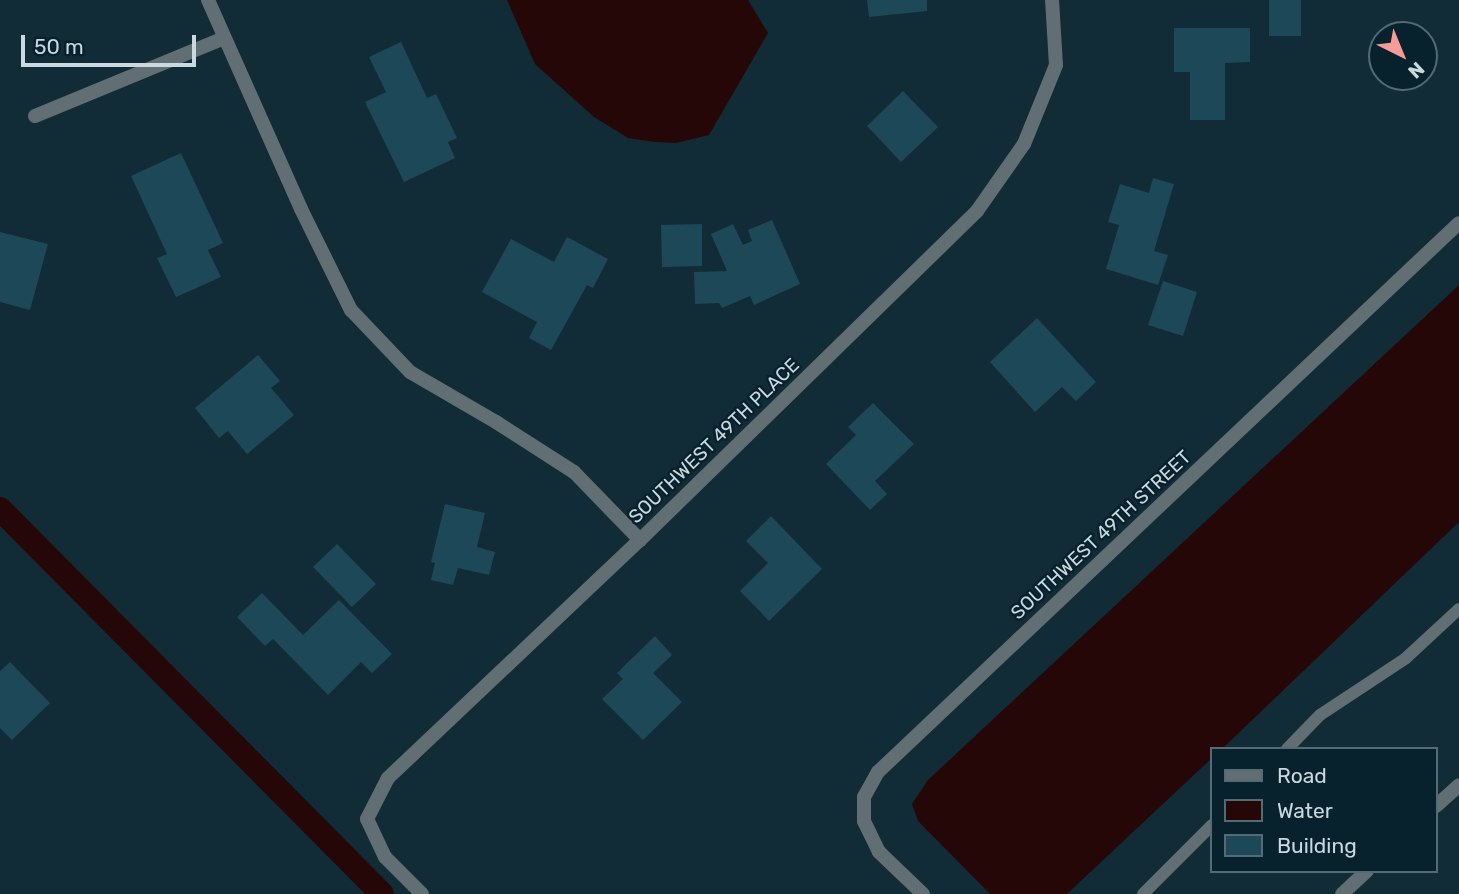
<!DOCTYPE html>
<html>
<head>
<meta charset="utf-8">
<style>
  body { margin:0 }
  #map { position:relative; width:1459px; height:894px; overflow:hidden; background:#112c36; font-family:Rubik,sans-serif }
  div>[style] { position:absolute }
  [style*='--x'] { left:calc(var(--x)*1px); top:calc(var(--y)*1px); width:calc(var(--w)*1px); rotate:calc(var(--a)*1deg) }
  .water>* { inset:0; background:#260708 }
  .canal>* { height:24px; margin:-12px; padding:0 12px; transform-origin:12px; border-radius:12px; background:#260708 }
  .building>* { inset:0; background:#1d4858 }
  .lane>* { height:12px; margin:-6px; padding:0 6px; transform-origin:6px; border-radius:6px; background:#616e73 }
  .street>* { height:14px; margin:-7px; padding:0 7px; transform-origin:7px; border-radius:7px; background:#616e73 }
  span { translate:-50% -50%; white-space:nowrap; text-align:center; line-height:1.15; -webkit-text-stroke:5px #07222c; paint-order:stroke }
  .street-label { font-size:19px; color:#cad9df }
  .legend { position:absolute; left:1210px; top:747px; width:228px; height:126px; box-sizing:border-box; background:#07222c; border:2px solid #556b74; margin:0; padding:9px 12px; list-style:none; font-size:21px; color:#cad9df }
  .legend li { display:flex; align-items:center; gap:14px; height:35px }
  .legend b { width:35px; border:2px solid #556b74 }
  .north { position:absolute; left:1368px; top:21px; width:70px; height:70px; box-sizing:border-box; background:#07222c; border:2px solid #556b74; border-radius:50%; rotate:137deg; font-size:19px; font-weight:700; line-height:28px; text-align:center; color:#cad9df }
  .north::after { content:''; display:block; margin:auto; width:24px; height:32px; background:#f59b99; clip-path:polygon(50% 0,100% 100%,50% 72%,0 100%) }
  .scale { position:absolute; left:21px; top:35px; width:175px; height:32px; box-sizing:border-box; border:4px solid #cad9df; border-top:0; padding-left:9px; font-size:21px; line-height:24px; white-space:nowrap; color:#cad9df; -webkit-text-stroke:5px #07222c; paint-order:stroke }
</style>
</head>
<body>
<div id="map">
  <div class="water">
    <div style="clip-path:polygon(507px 0,748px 0,768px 33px,709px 135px,676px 143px,655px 142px,628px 138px,594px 117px,535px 64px)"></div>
    <div style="clip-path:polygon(1459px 285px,1459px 522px,1222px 749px,1212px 749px,1212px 758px,1067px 894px,990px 894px,918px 821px,912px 804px,928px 780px)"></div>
  </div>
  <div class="canal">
    <div style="--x:0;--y:509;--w:542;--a:45.22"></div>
  </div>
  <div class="building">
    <div style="clip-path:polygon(867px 0,927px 0,927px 11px,869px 17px)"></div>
    <div style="clip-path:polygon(1269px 0,1301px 0,1301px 36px,1269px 36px)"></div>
    <div style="clip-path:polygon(1174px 28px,1250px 28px,1250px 62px,1225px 63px,1225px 120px,1190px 120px,1190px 72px,1174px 72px)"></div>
    <div style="clip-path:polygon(401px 42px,427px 98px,436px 94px,457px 138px,448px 142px,455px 158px,404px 182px,365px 102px,386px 92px,369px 57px)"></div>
    <div style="clip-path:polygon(903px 91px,938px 127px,901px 162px,867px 126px)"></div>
    <div style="clip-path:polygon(181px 153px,223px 243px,208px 250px,221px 277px,176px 297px,157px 258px,167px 254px,131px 176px)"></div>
    <div style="clip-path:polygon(1153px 178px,1174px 184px,1154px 251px,1168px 255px,1158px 285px,1106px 269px,1119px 225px,1108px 222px,1120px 184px,1149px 193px)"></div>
    <div style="clip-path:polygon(772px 220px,800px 284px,754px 305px,750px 296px,722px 308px,719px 303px,695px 304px,694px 272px,727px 271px,711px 234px,733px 224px,743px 245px,752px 241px,748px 230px)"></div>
    <div style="clip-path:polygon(702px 224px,702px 266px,662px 267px,661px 225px)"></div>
    <div style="clip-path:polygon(0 232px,48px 244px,30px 310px,0 302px)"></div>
    <div style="clip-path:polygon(567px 237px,608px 259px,593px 288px,587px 285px,551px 350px,529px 338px,537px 322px,482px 292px,511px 239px,554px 262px)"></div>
    <div style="clip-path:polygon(1163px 281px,1197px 292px,1183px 336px,1148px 325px)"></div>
    <div style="clip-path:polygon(1037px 318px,1096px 382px,1076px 401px,1062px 387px,1035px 412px,990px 362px)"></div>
    <div style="clip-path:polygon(258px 355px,280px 381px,271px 388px,294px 415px,247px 454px,228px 431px,219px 438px,195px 408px)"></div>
    <div style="clip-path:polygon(873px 403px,914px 444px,875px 481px,887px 494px,870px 510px,826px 464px,856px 435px,848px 427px)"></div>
    <div style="clip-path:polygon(445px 504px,485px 513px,477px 547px,495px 552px,489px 575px,458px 568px,453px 585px,431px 580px,435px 563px,431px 562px)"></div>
    <div style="clip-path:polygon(771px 516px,822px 569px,769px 621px,740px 591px,768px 563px,746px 541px)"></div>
    <div style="clip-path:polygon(337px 544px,376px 584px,352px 607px,313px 567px)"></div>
    <div style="clip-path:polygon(262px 593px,303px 635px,339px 600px,392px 654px,372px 673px,361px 662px,328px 695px,273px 639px,265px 646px,237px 617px)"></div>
    <div style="clip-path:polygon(655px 636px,672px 655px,653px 673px,682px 702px,643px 740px,602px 699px,623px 679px,617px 673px)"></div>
    <div style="clip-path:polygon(10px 662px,50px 703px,12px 740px,0 728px,0 671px)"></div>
  </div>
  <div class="lane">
    <div style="--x:1287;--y:749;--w:47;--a:-45.9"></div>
    <div style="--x:1320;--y:715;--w:103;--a:-33.5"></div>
    <div style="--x:1406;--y:658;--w:72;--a:-42.8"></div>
    <div style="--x:1143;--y:894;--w:98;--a:-45"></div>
  </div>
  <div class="street">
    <div style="--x:208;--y:0;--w:229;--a:66"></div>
    <div style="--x:301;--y:209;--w:113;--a:63.7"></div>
    <div style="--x:351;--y:310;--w:86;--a:46.4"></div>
    <div style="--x:410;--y:372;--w:99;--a:30.2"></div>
    <div style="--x:496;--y:422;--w:93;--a:32.7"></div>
    <div style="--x:574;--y:472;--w:95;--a:45.9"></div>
    <div style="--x:35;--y:116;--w:204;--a:-22.4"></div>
    <div style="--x:1436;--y:806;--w:31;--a:-42"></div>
    <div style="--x:422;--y:894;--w:52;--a:-135"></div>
    <div style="--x:385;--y:857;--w:42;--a:-115.3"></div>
    <div style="--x:367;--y:819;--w:46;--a:-62.9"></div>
    <div style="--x:388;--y:778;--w:347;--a:-43.4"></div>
    <div style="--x:640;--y:540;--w:471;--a:-44.3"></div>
    <div style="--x:977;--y:211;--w:82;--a:-55"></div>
    <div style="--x:1024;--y:144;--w:85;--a:-67.9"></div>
    <div style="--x:1056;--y:65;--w:65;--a:-93.5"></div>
    <div style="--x:923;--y:894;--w:61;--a:-136.3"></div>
    <div style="--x:879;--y:852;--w:34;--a:-116"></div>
    <div style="--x:864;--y:821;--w:24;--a:-90"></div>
    <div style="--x:864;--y:797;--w:29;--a:-61"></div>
    <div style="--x:878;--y:772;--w:799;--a:-43.38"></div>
    <div style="--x:1342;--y:894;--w:34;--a:-43"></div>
  </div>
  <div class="street-label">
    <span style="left:714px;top:441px;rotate:-44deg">SOUTHWEST 49TH PLACE</span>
    <span style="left:1101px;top:535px;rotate:-43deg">SOUTHWEST 49TH STREET</span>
  </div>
  <ul class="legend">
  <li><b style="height:9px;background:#616e73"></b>Road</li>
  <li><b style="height:19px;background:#260708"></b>Water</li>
  <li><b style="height:19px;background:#1d4858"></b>Building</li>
  </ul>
  <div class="north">N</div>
  <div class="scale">50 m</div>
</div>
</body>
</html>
